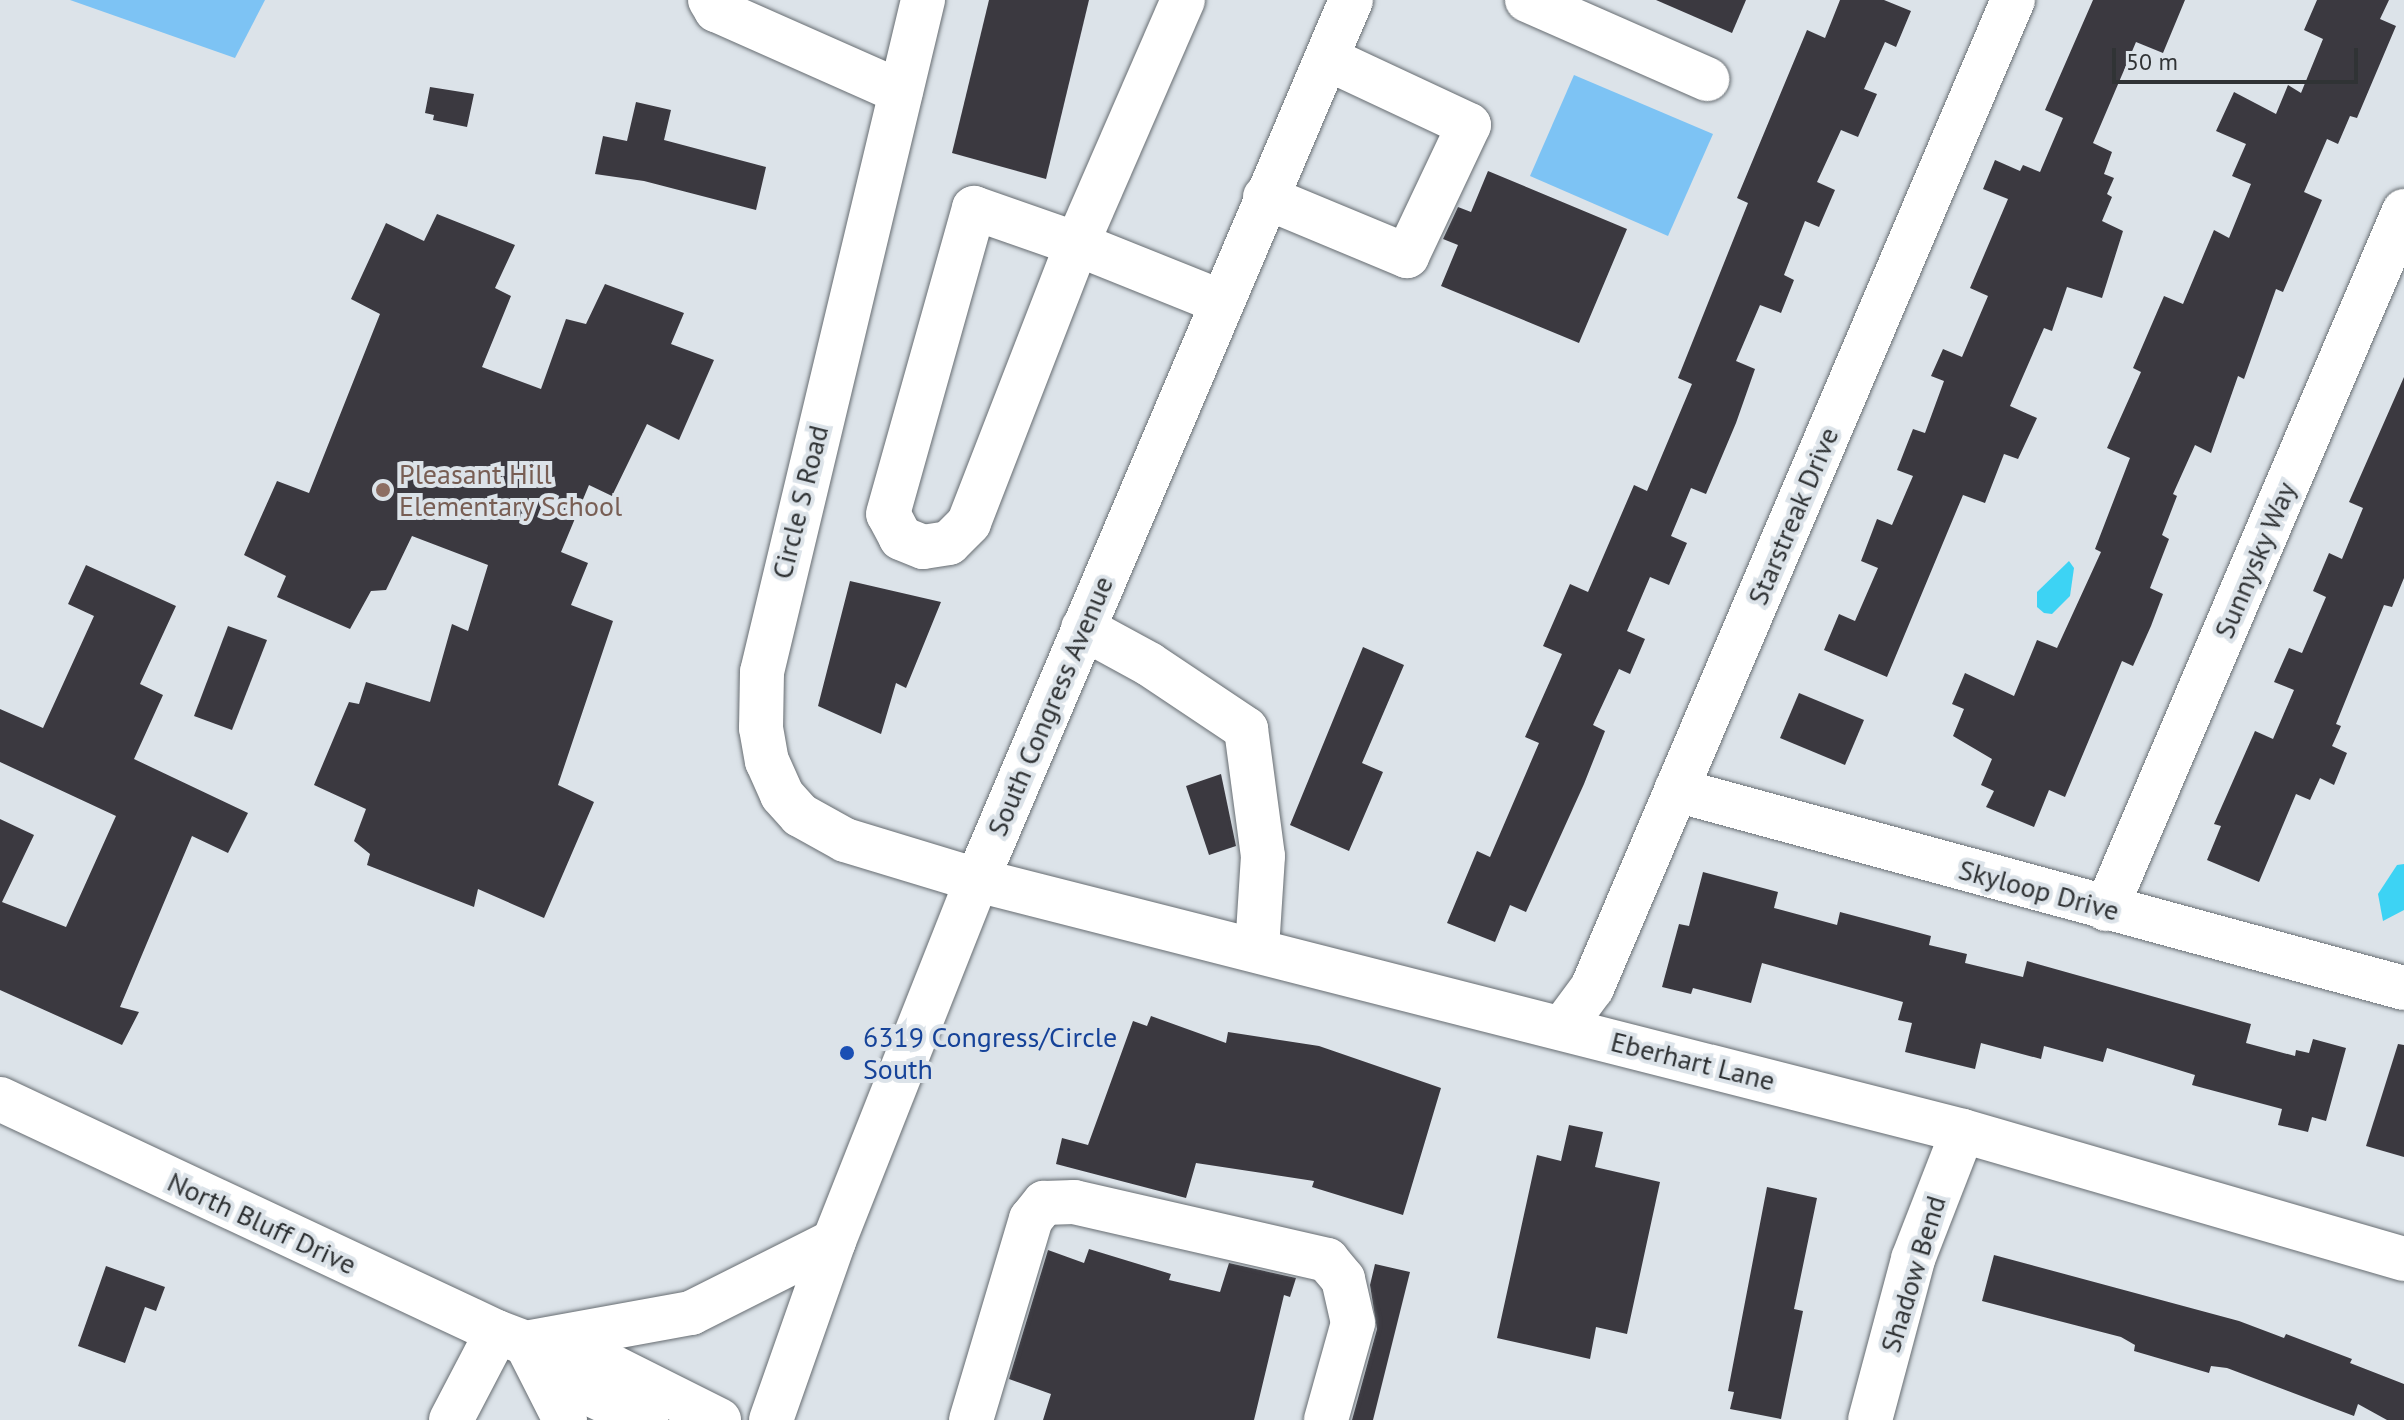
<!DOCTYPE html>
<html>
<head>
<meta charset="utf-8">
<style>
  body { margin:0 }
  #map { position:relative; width:2404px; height:1420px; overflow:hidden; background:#dce3e9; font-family:"PT Sans",sans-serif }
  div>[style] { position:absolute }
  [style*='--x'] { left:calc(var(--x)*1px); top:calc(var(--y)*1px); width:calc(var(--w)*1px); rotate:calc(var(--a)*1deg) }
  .green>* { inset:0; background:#7dc3f4 }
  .water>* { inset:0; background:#3dd3f4 }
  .building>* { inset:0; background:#3b3940 }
  .roads { filter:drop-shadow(0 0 2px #676d72) drop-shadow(0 0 2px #676d72) }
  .minor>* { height:44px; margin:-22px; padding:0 22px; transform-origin:22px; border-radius:22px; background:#fff }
  .major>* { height:44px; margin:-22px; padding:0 22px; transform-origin:22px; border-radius:22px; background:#fff }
  .dots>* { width:22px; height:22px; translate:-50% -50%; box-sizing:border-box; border:4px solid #dce3e9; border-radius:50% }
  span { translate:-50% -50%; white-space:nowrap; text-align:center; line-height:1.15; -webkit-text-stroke:8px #dce3e9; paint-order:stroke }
  .education-label { font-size:28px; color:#785e54 }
  .left { translate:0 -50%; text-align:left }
  .street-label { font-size:28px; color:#303335 }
  .transit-label { font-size:28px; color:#164399 }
  .scale { position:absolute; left:2112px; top:48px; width:246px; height:36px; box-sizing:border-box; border:4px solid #303335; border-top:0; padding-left:10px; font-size:24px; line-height:28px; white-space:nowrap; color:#303335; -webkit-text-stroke:6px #dce3e9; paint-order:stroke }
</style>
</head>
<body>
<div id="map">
  <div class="green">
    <div style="clip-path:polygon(70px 0,265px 0,235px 58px)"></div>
    <div style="clip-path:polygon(1574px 75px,1713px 134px,1668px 236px,1530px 176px)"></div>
  </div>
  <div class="water">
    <div style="clip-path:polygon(2069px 561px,2074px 568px,2070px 596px,2052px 614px,2044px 613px,2037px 607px,2037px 592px)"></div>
    <div style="clip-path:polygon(2404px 864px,2404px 910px,2383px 921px,2378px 894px,2397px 865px)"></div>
  </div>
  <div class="building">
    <div style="clip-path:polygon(989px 0,1089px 0,1046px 179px,952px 153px)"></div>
    <div style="clip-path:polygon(1656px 0,1746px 0,1732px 33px)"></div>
    <div style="clip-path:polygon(1840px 0,1884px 0,1911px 11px,1896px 47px,1885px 42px,1864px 89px,1877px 94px,1858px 137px,1841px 130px,1817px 182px,1835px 190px,1819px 227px,1805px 221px,1784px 275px,1794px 280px,1781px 313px,1760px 305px,1736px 361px,1755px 369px,1736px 423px,1706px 494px,1691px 488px,1671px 536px,1687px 543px,1669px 585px,1650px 577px,1627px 631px,1645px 639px,1630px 674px,1619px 669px,1593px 725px,1605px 731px,1584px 784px,1526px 912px,1510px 905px,1495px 942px,1447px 923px,1477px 851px,1490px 857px,1539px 743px,1525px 737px,1562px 654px,1543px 646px,1570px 584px,1588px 592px,1634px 485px,1647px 491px,1692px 384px,1678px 378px,1748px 203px,1737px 198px,1807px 30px,1825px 38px)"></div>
    <div style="clip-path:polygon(2093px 0,2185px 0,2163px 53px,2136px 42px,2093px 143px,2112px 152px,2104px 174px,2114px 178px,2107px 194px,2112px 197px,2102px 221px,2123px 231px,2102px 298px,2067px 287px,2052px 331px,2044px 328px,2010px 406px,2037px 418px,2018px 459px,2004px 454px,1985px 503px,1963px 495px,1887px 677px,1824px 650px,1839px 614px,1855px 621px,1878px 568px,1861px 561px,1877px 519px,1892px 525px,1913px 476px,1897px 470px,1913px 429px,1925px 433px,1944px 381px,1931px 376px,1943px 349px,1962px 357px,1988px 296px,1970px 288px,2008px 199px,1983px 189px,1995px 160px,2020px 171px,2023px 165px,2040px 172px,2063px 118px,2045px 110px)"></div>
    <div style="clip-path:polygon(2317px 0,2389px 0,2380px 19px,2396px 26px,2357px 118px,2350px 116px,2338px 144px,2327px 139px,2304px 192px,2322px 200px,2283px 292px,2276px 289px,2244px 379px,2238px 376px,2211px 453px,2195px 445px,2173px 494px,2177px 496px,2162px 535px,2169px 539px,2150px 588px,2163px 594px,2151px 626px,2133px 666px,2122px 661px,2065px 797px,2049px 790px,2034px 827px,1986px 807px,1994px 791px,1981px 785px,1992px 759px,1953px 736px,1964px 709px,1952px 704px,1965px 673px,2014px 696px,2037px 640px,2057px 648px,2101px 552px,2095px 549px,2130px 458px,2107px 448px,2141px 372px,2133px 368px,2164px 296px,2183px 304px,2214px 230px,2229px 238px,2251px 184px,2232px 176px,2246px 144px,2216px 131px,2234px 92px,2276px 114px,2288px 85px,2301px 93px,2323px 39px,2304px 30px)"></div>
    <div style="clip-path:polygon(430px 87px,474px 94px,467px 127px,433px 120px,434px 115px,425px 113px)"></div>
    <div style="clip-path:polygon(636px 102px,671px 110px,664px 140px,766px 167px,756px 210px,644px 181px,595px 174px,603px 136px,627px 141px)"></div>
    <div style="clip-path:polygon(1488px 171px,1627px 229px,1579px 343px,1441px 286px,1458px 245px,1443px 239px,1458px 207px,1471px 212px)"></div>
    <div style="clip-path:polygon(437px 214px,515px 245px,495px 288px,511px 296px,482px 367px,541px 389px,566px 319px,586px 324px,605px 284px,684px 313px,671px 344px,714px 360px,679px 440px,647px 424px,612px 496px,589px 485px,561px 552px,588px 563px,571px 605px,613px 621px,558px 785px,594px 802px,544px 918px,478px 889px,474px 907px,367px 865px,370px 854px,354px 841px,366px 809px,314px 785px,349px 702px,359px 704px,366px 682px,430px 702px,452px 624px,468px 631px,488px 565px,412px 536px,386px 590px,371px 591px,350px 629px,277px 597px,286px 576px,244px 555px,277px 481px,309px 493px,380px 314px,351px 299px,386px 223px,424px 241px)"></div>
    <div style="clip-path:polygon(2404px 377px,2404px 578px,2392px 607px,2384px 605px,2336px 724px,2341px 726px,2332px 746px,2347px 753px,2334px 785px,2320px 778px,2310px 800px,2296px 794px,2259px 882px,2207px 860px,2221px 826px,2214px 824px,2255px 731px,2273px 739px,2294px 690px,2274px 682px,2289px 648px,2302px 653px,2326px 597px,2313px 591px,2329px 553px,2342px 559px,2363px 508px,2349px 502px)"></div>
    <div style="clip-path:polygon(86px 565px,176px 606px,140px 684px,163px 695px,134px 759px,248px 813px,228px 853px,192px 836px,120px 1007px,139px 1012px,122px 1045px,0 990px,0 819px,34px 835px,2px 902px,66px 927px,116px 816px,0 762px,0 709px,43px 728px,94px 616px,68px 604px)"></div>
    <div style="clip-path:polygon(850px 581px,941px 602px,906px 688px,896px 683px,881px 734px,818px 706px)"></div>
    <div style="clip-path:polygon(228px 626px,267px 640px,232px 730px,194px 716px)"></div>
    <div style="clip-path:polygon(1363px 647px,1404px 665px,1362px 763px,1383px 772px,1349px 851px,1290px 825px)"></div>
    <div style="clip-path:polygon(1799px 693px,1864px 720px,1845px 765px,1780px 738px)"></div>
    <div style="clip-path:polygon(1221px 774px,1236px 846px,1209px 855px,1186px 786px)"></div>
    <div style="clip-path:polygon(1703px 872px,1778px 892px,1774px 908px,1837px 925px,1840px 912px,1931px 936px,1929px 945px,1967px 954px,1965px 963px,2023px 977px,2027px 961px,2251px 1024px,2246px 1043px,2295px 1056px,2296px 1050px,2309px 1053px,2313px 1039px,2346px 1048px,2326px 1121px,2312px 1117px,2308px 1132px,2278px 1125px,2282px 1109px,2192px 1085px,2195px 1075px,2107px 1048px,2103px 1062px,2044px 1046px,2041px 1059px,1981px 1043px,1975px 1069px,1905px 1052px,1912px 1023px,1898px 1020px,1903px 1002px,1762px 963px,1751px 1003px,1693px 988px,1691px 994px,1662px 987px,1679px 924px,1689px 926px)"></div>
    <div style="clip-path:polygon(1151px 1016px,1226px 1043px,1228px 1032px,1319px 1046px,1441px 1088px,1403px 1215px,1312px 1187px,1314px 1181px,1196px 1163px,1186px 1198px,1056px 1164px,1062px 1138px,1088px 1145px,1133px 1021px,1147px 1026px)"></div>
    <div style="clip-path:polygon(2398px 1044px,2404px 1045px,2404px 1157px,2366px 1146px)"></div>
    <div style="clip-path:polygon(1569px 1125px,1603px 1132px,1595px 1167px,1660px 1182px,1627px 1334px,1596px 1327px,1590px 1359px,1497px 1338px,1537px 1155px,1561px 1161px)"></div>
    <div style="clip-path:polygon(1767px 1187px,1817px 1198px,1794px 1309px,1803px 1311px,1781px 1419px,1730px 1409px,1734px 1392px,1728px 1391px)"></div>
    <div style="clip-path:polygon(1089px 1249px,1171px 1274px,1169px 1280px,1220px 1292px,1229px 1263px,1296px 1278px,1290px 1297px,1284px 1295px,1254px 1420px,1043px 1420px,1051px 1394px,1009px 1379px,1048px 1250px,1084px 1263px)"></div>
    <div style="clip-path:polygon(1994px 1255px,2239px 1321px,2284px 1338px,2286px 1334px,2352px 1359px,2350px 1363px,2404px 1384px,2404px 1420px,2387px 1420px,2358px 1404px,2354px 1416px,2227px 1368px,2211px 1366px,2209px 1373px,2134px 1351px,2135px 1345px,2121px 1337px,1982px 1301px)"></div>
    <div style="clip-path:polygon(1375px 1264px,1410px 1272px,1373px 1420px,1352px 1420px,1377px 1329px,1370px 1285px)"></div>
    <div style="clip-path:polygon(106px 1266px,165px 1287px,156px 1311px,145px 1307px,125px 1363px,78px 1346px)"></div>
  </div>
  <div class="roads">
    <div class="minor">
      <div style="--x:710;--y:0;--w:12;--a:59"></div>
      <div style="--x:716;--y:10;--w:202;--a:23.9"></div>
      <div style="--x:923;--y:0;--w:691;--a:103.47"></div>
      <div style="--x:762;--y:672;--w:56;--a:91"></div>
      <div style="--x:761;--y:728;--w:34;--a:80"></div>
      <div style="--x:767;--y:761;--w:37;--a:66"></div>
      <div style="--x:782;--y:795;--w:27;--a:48"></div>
      <div style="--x:800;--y:815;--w:51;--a:29.1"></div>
      <div style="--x:845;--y:840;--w:138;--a:16.9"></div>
      <div style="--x:977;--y:880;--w:1017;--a:14.28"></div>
      <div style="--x:1963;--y:1131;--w:459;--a:16.2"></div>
      <div style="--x:1183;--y:0;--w:266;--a:113.5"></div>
      <div style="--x:1077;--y:244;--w:299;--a:111.2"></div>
      <div style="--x:969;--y:523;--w:28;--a:135"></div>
      <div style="--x:949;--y:543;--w:26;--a:171"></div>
      <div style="--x:923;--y:547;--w:24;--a:-158"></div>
      <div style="--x:901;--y:538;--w:27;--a:-118"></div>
      <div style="--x:888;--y:514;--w:318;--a:-74.3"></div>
      <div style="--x:974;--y:208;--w:109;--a:19.3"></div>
      <div style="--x:1077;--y:244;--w:155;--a:21.9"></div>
      <div style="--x:1527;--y:0;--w:197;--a:23.7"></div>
      <div style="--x:1265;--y:197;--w:154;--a:22.6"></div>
      <div style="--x:1407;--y:256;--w:145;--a:-64.7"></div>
      <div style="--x:1469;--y:125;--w:156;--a:-154.9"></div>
      <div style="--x:1083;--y:628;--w:75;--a:28.6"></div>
      <div style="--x:1149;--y:664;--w:117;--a:33.8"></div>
      <div style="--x:1246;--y:729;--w:128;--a:82.4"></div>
      <div style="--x:1263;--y:856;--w:93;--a:93.7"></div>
      <div style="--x:1676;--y:790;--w:754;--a:15.22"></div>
      <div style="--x:2106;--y:909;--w:759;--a:-66.88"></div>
      <div style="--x:1563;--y:1027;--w:49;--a:-53.4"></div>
      <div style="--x:1592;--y:988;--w:1074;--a:-66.92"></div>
      <div style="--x:0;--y:1099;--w:549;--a:25.12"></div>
      <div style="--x:497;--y:1332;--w:31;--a:21"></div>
      <div style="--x:526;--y:1343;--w:51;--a:6.7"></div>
      <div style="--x:577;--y:1349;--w:159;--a:26.6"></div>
      <div style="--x:527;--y:1345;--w:48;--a:46.7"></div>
      <div style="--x:560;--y:1380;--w:95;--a:24.9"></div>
      <div style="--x:451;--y:1420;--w:99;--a:-62.4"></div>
      <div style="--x:971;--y:1420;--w:210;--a:-73.4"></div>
      <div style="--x:1031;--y:1219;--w:21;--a:-51"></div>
      <div style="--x:1044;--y:1203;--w:30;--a:-2"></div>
      <div style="--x:1074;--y:1202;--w:260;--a:12.9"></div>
      <div style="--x:1327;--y:1260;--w:25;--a:50"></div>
      <div style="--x:1343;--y:1279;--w:45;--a:77.2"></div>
      <div style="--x:1353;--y:1323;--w:101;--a:105.6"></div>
      <div style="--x:1870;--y:1420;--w:167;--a:-75"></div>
      <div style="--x:1913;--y:1259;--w:137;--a:-68.7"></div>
    </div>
    <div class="major">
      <div style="--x:565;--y:1420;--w:86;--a:-116.9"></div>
      <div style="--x:526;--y:1343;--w:168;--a:-10.3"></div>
      <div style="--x:691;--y:1313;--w:160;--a:-26.7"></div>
      <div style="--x:771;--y:1420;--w:190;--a:-70.6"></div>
      <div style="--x:834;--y:1241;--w:388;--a:-68.4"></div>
      <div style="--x:977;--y:880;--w:956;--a:-66.97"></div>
    </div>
  </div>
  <div class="dots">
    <div style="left:383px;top:490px;background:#8d6e63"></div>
    <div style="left:847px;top:1053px;background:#1a4fb4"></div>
  </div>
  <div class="education-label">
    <span class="left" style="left:399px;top:490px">Pleasant Hill<br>Elementary School</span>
  </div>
  <div class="street-label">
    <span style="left:800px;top:502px;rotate:-76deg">Circle S Road</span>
    <span style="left:1793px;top:516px;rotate:-67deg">Starstreak Drive</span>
    <span style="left:2255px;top:560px;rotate:-67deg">Sunnysky Way</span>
    <span style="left:1050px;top:706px;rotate:-67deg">South Congress Avenue</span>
    <span style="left:2039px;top:890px;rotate:15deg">Skyloop Drive</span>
    <span style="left:1693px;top:1061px;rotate:14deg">Eberhart Lane</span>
    <span style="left:262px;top:1223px;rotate:25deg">North Bluff Drive</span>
    <span style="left:1913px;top:1274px;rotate:-73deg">Shadow Bend</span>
  </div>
  <div class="transit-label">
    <span class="left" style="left:863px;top:1053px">6319 Congress/Circle<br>South</span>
  </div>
  <div class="scale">50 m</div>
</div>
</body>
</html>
